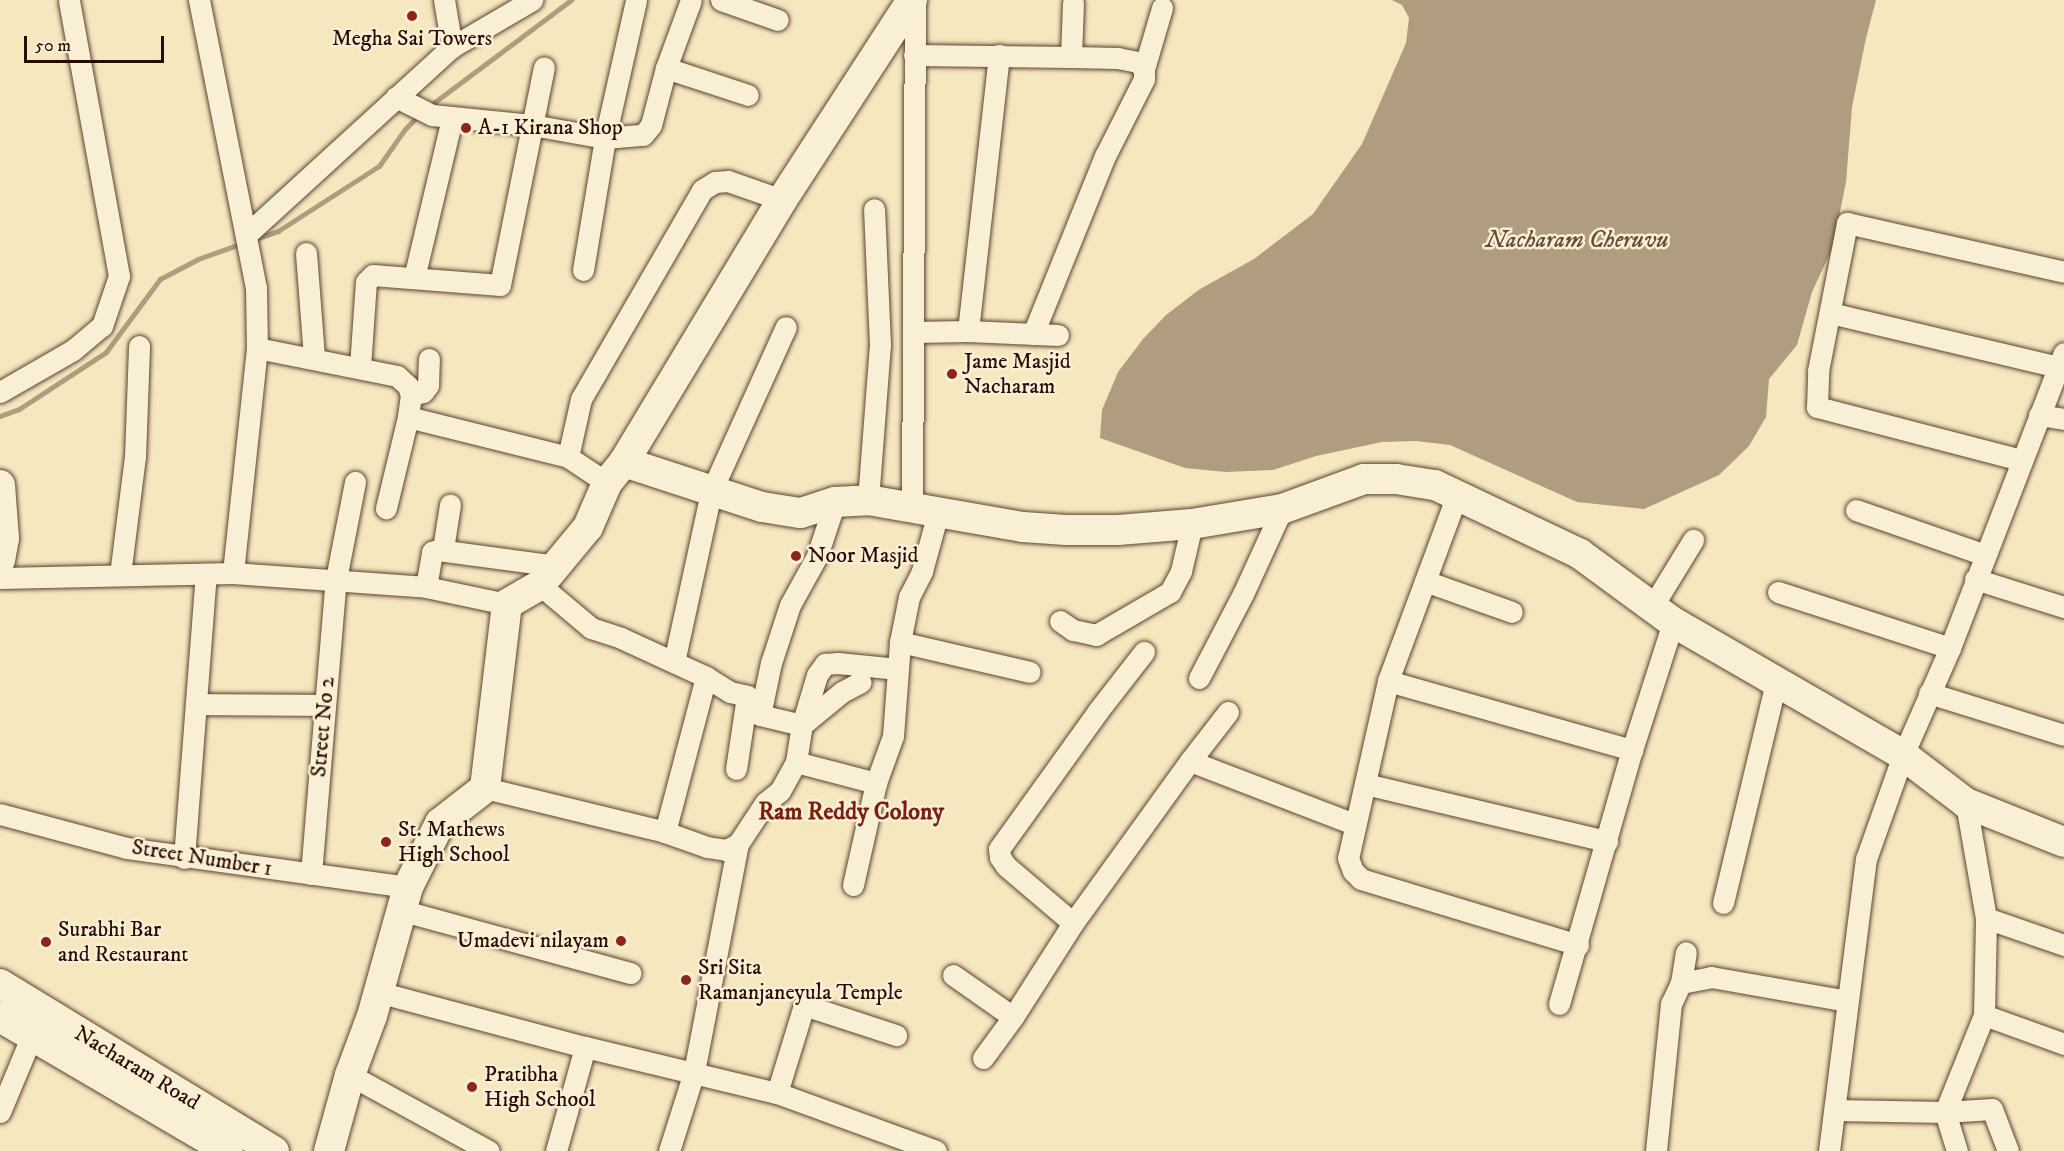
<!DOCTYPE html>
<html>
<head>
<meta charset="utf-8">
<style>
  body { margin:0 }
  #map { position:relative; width:2064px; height:1151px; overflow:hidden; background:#f5e7be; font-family:"IM FELL DW Pica",serif }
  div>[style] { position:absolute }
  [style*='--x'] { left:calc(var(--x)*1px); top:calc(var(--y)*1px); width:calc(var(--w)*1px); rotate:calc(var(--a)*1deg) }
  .water>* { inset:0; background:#b09c7e }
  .stream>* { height:5px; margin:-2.5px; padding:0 2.5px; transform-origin:2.5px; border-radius:2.5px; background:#b09c7e }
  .roads { filter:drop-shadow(0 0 2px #5d4231) drop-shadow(0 0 2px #5d4231) }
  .street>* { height:21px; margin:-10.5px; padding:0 10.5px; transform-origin:10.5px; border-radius:10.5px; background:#f8efd5 }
  .secondary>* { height:30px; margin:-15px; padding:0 15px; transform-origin:15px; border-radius:15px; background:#f8efd5 }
  .dots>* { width:16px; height:16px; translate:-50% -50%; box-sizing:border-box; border:3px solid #f8efd5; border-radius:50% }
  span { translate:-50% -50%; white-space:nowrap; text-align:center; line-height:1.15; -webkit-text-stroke:5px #f8efd5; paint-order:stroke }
  .poi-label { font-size:22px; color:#2a0b02 }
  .left { translate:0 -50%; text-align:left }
  .right { translate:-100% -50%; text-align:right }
  .street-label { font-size:22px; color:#2a0b02 }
  .water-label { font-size:24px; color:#664c3a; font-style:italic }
  .neighbourhood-label { font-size:24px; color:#7a1f14; font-weight:700 }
  .scale { position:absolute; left:24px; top:36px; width:140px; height:27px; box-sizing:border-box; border:3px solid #2a0b02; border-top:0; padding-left:8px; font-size:18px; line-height:21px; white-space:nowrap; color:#2a0b02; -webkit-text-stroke:4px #f8efd5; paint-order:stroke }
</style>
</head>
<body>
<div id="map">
  <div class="water">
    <div style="clip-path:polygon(1392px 0,1876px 0,1866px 38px,1852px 107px,1846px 182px,1833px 247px,1812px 292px,1797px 345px,1769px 379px,1766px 417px,1749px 446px,1719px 475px,1644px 509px,1577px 502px,1450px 445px,1416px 441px,1382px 442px,1316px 456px,1273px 470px,1226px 472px,1185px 468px,1100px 438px,1102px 410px,1118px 372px,1143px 339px,1166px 315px,1200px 289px,1254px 259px,1313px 214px,1362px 144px,1406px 43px,1409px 18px,1402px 5px)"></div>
  </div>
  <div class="stream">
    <div style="--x:428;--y:107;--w:179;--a:-36.8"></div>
    <div style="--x:252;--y:240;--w:28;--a:-19"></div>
    <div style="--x:278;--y:231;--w:120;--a:-32.8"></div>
    <div style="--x:379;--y:166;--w:45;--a:-54.9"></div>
    <div style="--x:405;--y:129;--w:20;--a:-45"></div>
    <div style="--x:0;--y:416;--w:20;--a:-20"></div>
    <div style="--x:19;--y:409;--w:104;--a:-33.2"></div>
    <div style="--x:106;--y:352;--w:91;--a:-53.5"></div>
    <div style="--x:160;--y:279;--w:43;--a:-27.8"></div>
    <div style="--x:198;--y:259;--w:48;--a:-19.6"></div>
  </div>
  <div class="roads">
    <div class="street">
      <div style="--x:199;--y:0;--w:293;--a:78.8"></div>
      <div style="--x:256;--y:287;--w:61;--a:89.1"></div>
      <div style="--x:257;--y:348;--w:226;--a:96.1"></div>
      <div style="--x:444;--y:0;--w:48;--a:80.3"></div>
      <div style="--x:721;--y:0;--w:60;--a:19.3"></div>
      <div style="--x:914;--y:55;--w:157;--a:0.7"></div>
      <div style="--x:1071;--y:57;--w:54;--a:-87.9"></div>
      <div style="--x:666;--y:68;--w:86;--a:18.2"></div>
      <div style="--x:1144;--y:69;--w:64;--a:-73.6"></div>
      <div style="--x:396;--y:97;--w:40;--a:26.6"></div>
      <div style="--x:432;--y:115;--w:100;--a:5.7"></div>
      <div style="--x:532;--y:125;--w:74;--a:10.1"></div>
      <div style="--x:605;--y:138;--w:38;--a:-5"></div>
      <div style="--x:643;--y:135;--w:13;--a:-51"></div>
      <div style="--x:651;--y:125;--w:59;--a:-75.3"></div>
      <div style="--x:666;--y:68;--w:72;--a:-69.8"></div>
      <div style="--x:246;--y:235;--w:279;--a:-42.4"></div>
      <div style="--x:452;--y:47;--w:93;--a:-30.4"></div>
      <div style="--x:306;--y:253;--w:104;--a:85.6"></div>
      <div style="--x:583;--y:270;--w:134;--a:-80.5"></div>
      <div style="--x:605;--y:138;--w:141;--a:-77.3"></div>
      <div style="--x:414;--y:278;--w:164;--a:-76.6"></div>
      <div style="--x:1830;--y:313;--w:235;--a:13.3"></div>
      <div style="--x:968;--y:331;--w:278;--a:-83.6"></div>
      <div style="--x:914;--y:332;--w:54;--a:-1.1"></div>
      <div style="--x:968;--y:331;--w:90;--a:2.5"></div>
      <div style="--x:1033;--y:334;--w:192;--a:-68"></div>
      <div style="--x:1105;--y:156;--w:86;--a:-63.1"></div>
      <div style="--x:1144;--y:79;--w:10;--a:-90"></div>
      <div style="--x:1144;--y:69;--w:9;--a:-131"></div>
      <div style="--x:1138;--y:62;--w:20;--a:-169"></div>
      <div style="--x:1118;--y:58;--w:47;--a:-178.8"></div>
      <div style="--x:257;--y:348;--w:143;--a:11.3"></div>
      <div style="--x:397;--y:376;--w:15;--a:42"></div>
      <div style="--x:408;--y:386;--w:9;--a:72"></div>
      <div style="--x:411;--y:395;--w:22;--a:98"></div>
      <div style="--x:408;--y:417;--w:94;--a:103.6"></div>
      <div style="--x:360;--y:367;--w:85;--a:-86"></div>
      <div style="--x:366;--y:282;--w:10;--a:-45"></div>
      <div style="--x:373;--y:275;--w:127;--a:4.5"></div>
      <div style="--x:500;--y:285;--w:222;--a:-78.6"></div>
      <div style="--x:0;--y:392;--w:84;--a:-29.9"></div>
      <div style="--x:73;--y:350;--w:38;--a:-40"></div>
      <div style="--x:102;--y:326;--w:53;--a:-71.2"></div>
      <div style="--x:119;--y:276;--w:280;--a:-100.3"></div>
      <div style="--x:411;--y:395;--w:12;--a:-14"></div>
      <div style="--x:423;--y:392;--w:9;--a:-54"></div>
      <div style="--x:428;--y:385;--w:26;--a:-88"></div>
      <div style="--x:2039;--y:415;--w:25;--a:9"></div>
      <div style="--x:408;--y:417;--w:165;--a:14"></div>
      <div style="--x:568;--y:457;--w:47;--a:33.7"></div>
      <div style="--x:568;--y:457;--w:59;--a:-77.4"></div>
      <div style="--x:581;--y:399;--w:241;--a:-59.9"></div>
      <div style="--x:702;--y:190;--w:15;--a:-32"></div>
      <div style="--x:715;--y:182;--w:13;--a:-4"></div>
      <div style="--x:728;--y:181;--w:57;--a:19.4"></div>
      <div style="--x:2021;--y:460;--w:211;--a:-165.4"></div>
      <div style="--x:1817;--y:407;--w:36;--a:-88"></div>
      <div style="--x:1818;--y:371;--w:151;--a:-78.9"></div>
      <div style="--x:1847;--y:223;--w:222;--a:12.7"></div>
      <div style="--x:1457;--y:495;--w:198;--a:110.4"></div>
      <div style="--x:1388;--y:681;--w:181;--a:102.7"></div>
      <div style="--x:1348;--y:858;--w:14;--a:69"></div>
      <div style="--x:1353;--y:871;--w:11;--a:45"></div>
      <div style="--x:1361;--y:879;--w:227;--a:16.9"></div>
      <div style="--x:868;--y:500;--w:155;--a:-85.6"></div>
      <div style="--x:880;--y:345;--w:136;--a:-92.5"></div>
      <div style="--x:912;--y:507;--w:507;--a:-89.66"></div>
      <div style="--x:1856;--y:510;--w:137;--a:19.2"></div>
      <div style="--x:443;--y:549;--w:45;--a:-81"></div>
      <div style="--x:120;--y:575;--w:119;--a:-82.8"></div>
      <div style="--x:135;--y:457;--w:111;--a:-87.9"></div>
      <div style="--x:0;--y:578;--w:233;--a:-1.2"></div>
      <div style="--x:233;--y:573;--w:194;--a:4.1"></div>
      <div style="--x:426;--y:587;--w:83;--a:11.9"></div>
      <div style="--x:1975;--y:579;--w:93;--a:17.5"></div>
      <div style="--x:1425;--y:581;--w:92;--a:19.6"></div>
      <div style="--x:540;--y:585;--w:67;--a:40.1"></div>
      <div style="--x:591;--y:628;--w:32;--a:18"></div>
      <div style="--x:621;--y:638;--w:94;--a:24.6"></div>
      <div style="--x:706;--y:677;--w:28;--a:32"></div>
      <div style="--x:730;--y:692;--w:17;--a:13"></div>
      <div style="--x:747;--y:696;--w:23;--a:56"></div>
      <div style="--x:760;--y:715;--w:43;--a:13.4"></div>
      <div style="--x:802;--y:725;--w:52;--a:-73.3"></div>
      <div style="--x:817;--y:675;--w:14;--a:-54"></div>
      <div style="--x:825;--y:664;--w:13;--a:-4"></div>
      <div style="--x:838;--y:663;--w:60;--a:5.7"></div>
      <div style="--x:426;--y:587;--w:36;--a:-80"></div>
      <div style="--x:432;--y:552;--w:6;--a:-18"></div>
      <div style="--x:438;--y:550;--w:119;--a:7.7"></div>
      <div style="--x:1778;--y:592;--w:181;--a:18"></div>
      <div style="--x:1652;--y:607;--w:79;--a:-58.5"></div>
      <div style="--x:1060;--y:621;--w:16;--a:35"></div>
      <div style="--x:1073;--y:630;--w:24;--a:12"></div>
      <div style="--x:1096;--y:635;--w:86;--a:-30.2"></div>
      <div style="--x:1170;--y:592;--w:24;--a:-62"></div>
      <div style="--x:1181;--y:571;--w:48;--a:-76.8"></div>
      <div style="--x:900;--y:642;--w:133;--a:13"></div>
      <div style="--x:674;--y:662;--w:174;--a:-77.7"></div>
      <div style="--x:711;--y:492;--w:181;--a:-65.6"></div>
      <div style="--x:1199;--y:678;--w:95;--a:-62.4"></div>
      <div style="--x:1243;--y:594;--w:94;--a:-65.4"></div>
      <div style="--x:1388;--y:681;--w:254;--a:15.8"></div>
      <div style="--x:1929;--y:693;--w:141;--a:17.3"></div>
      <div style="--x:196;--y:704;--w:129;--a:0.4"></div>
      <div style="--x:1228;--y:712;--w:62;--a:127.8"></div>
      <div style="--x:1190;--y:761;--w:176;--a:21"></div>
      <div style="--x:760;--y:715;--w:53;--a:-78.1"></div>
      <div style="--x:771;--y:663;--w:61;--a:-71.9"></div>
      <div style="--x:790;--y:605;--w:56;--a:-61.1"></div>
      <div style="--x:817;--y:556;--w:57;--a:-71.6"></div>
      <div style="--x:796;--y:762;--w:83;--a:14.7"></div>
      <div style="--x:736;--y:769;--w:74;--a:-81.4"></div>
      <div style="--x:1365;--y:784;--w:249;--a:13.3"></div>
      <div style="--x:485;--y:788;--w:185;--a:13.7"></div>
      <div style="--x:665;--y:832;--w:45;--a:19.7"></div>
      <div style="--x:707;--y:847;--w:19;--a:9"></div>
      <div style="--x:726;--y:850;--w:13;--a:-27"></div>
      <div style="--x:738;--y:844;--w:49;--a:-56.6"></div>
      <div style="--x:765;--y:803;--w:19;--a:-39"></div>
      <div style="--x:780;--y:791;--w:33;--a:-61"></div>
      <div style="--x:796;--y:762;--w:37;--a:-81"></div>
      <div style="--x:802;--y:725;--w:52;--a:-39.5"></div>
      <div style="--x:842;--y:692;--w:21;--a:-28"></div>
      <div style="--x:0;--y:814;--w:131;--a:15"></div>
      <div style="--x:127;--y:848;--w:284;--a:7.9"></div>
      <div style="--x:665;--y:832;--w:160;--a:-75.2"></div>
      <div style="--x:184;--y:858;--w:285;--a:-85.6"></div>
      <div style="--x:311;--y:874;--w:296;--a:-85.2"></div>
      <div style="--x:336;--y:579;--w:99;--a:-78.9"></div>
      <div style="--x:853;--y:885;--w:105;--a:-77.3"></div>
      <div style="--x:876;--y:783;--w:50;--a:-70.1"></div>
      <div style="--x:893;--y:736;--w:94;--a:-85.7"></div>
      <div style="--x:900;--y:642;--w:46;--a:-78.7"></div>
      <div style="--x:909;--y:597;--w:29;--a:-63"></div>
      <div style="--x:922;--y:571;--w:60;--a:-74.6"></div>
      <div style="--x:1723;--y:903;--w:226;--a:-76.5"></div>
      <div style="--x:400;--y:910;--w:239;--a:15.3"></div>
      <div style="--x:1986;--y:918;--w:83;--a:19.1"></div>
      <div style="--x:1073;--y:923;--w:88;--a:-139.6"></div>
      <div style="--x:1006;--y:866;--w:11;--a:-124"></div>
      <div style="--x:1000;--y:857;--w:8;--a:-97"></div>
      <div style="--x:999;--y:849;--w:170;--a:-54.3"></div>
      <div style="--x:1098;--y:711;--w:75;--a:-52.1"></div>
      <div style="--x:953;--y:975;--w:73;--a:35"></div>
      <div style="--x:1681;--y:983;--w:31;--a:-11"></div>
      <div style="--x:1711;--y:977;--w:138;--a:10"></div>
      <div style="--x:378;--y:992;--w:214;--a:14.9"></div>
      <div style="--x:585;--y:1047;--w:197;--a:13.5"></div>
      <div style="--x:777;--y:1093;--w:169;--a:20"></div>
      <div style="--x:1559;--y:1004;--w:264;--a:-74"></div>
      <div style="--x:1632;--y:750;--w:134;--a:-72.2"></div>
      <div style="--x:1984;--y:1015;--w:85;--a:19.9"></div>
      <div style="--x:983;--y:1058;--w:51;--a:-53.8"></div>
      <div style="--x:1013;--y:1017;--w:112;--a:-57.4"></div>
      <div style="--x:1073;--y:923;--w:200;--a:-54.2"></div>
      <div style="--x:350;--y:1075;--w:158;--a:28.7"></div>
      <div style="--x:777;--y:1093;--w:92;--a:-72.9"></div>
      <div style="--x:804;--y:1005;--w:97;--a:18.1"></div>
      <div style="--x:1835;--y:1110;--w:110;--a:1"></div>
      <div style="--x:1945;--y:1112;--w:47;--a:-3.7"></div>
      <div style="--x:1992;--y:1109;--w:45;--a:69.1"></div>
      <div style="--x:0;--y:1112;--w:83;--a:-67.4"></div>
      <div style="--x:556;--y:1151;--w:108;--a:-74.4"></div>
      <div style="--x:669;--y:1151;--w:83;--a:-72.4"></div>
      <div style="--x:694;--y:1072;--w:232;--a:-79.1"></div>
      <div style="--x:1656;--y:1151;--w:148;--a:-84.2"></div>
      <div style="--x:1671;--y:1004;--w:23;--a:-65"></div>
      <div style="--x:1681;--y:983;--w:31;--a:-81"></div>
      <div style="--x:1829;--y:1151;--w:294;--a:-82.8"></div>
      <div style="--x:1866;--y:859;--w:110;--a:-70.4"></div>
      <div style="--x:1903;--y:755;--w:117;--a:-66.3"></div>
      <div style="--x:1950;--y:648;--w:316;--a:-68.9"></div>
      <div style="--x:1957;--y:1151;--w:41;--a:-107.1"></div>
      <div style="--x:1945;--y:1112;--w:105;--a:-68.1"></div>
      <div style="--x:1984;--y:1015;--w:97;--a:-88.8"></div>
      <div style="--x:1986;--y:918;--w:117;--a:-99.9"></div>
    </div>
    <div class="secondary">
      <div style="--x:624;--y:462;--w:145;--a:18.1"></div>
      <div style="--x:762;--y:507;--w:39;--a:9"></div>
      <div style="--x:801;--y:513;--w:36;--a:-18"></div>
      <div style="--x:835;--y:502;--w:33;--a:-3"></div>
      <div style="--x:868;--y:500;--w:157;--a:9.9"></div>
      <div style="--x:1023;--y:527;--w:43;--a:4"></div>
      <div style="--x:1066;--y:530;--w:52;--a:0"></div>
      <div style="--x:1118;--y:530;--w:74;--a:-4.6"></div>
      <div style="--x:1192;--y:524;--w:91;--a:-9.5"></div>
      <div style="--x:1282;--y:509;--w:87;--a:-20.1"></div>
      <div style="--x:1364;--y:479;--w:32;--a:0"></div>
      <div style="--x:1396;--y:479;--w:39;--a:9"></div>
      <div style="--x:1435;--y:485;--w:161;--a:25.4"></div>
      <div style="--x:1580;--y:554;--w:115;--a:36.2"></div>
      <div style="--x:1673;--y:622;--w:266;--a:30"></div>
      <div style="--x:1903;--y:755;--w:79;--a:37.3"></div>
      <div style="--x:1966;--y:803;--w:105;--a:21.7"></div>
      <div style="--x:0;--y:485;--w:53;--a:85.7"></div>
      <div style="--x:4;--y:538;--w:22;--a:100"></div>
      <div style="--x:0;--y:984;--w:321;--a:31.4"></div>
      <div style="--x:0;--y:1017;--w:264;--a:30.4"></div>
      <div style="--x:329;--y:1151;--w:79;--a:-74.6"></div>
      <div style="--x:350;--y:1075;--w:63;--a:-69.6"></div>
      <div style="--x:372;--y:1016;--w:134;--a:-74.4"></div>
      <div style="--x:408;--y:887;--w:72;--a:-63.4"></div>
      <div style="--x:440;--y:823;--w:57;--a:-37.9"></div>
      <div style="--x:485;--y:788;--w:185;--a:-83.2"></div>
      <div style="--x:507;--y:604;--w:38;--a:-30"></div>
      <div style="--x:540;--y:585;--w:75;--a:-50.4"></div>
      <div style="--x:588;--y:527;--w:48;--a:-66.6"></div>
      <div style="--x:607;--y:483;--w:27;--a:-51"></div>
      <div style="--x:624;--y:462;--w:306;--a:-58.9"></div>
      <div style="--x:782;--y:200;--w:239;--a:-57"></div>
    </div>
  </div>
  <div class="dots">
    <div style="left:412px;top:16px;background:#8f2418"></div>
    <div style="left:466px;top:128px;background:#8f2418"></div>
    <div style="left:952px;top:374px;background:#8f2418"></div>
    <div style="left:796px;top:556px;background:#8f2418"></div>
    <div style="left:386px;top:842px;background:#8f2418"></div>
    <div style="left:621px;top:941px;background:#8f2418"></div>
    <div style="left:46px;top:942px;background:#8f2418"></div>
    <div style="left:686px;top:980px;background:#8f2418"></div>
    <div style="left:472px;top:1087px;background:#8f2418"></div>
  </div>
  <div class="poi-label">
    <span style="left:412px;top:39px">Megha Sai Towers</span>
    <span class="left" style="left:478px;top:128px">A-1 Kirana Shop</span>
    <span class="left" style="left:964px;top:374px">Jame Masjid<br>Nacharam</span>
    <span class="left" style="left:808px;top:556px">Noor Masjid</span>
    <span class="left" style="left:398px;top:842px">St. Mathews<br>High School</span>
    <span class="left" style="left:58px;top:942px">Surabhi Bar<br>and Restaurant</span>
    <span class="right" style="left:609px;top:941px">Umadevi nilayam</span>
    <span class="left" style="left:698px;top:980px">Sri Sita<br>Ramanjaneyula Temple</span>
    <span class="left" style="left:484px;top:1087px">Pratibha<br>High School</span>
  </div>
  <div class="street-label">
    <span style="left:323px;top:727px;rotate:-85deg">Street No 2</span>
    <span style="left:202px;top:858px;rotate:9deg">Street Number 1</span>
    <span style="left:137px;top:1068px;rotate:31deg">Nacharam Road</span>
  </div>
  <div class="water-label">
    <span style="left:1577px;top:241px">Nacharam Cheruvu</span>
  </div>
  <div class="neighbourhood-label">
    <span style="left:851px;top:813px">Ram Reddy Colony</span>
  </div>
  <div class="scale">50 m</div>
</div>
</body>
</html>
